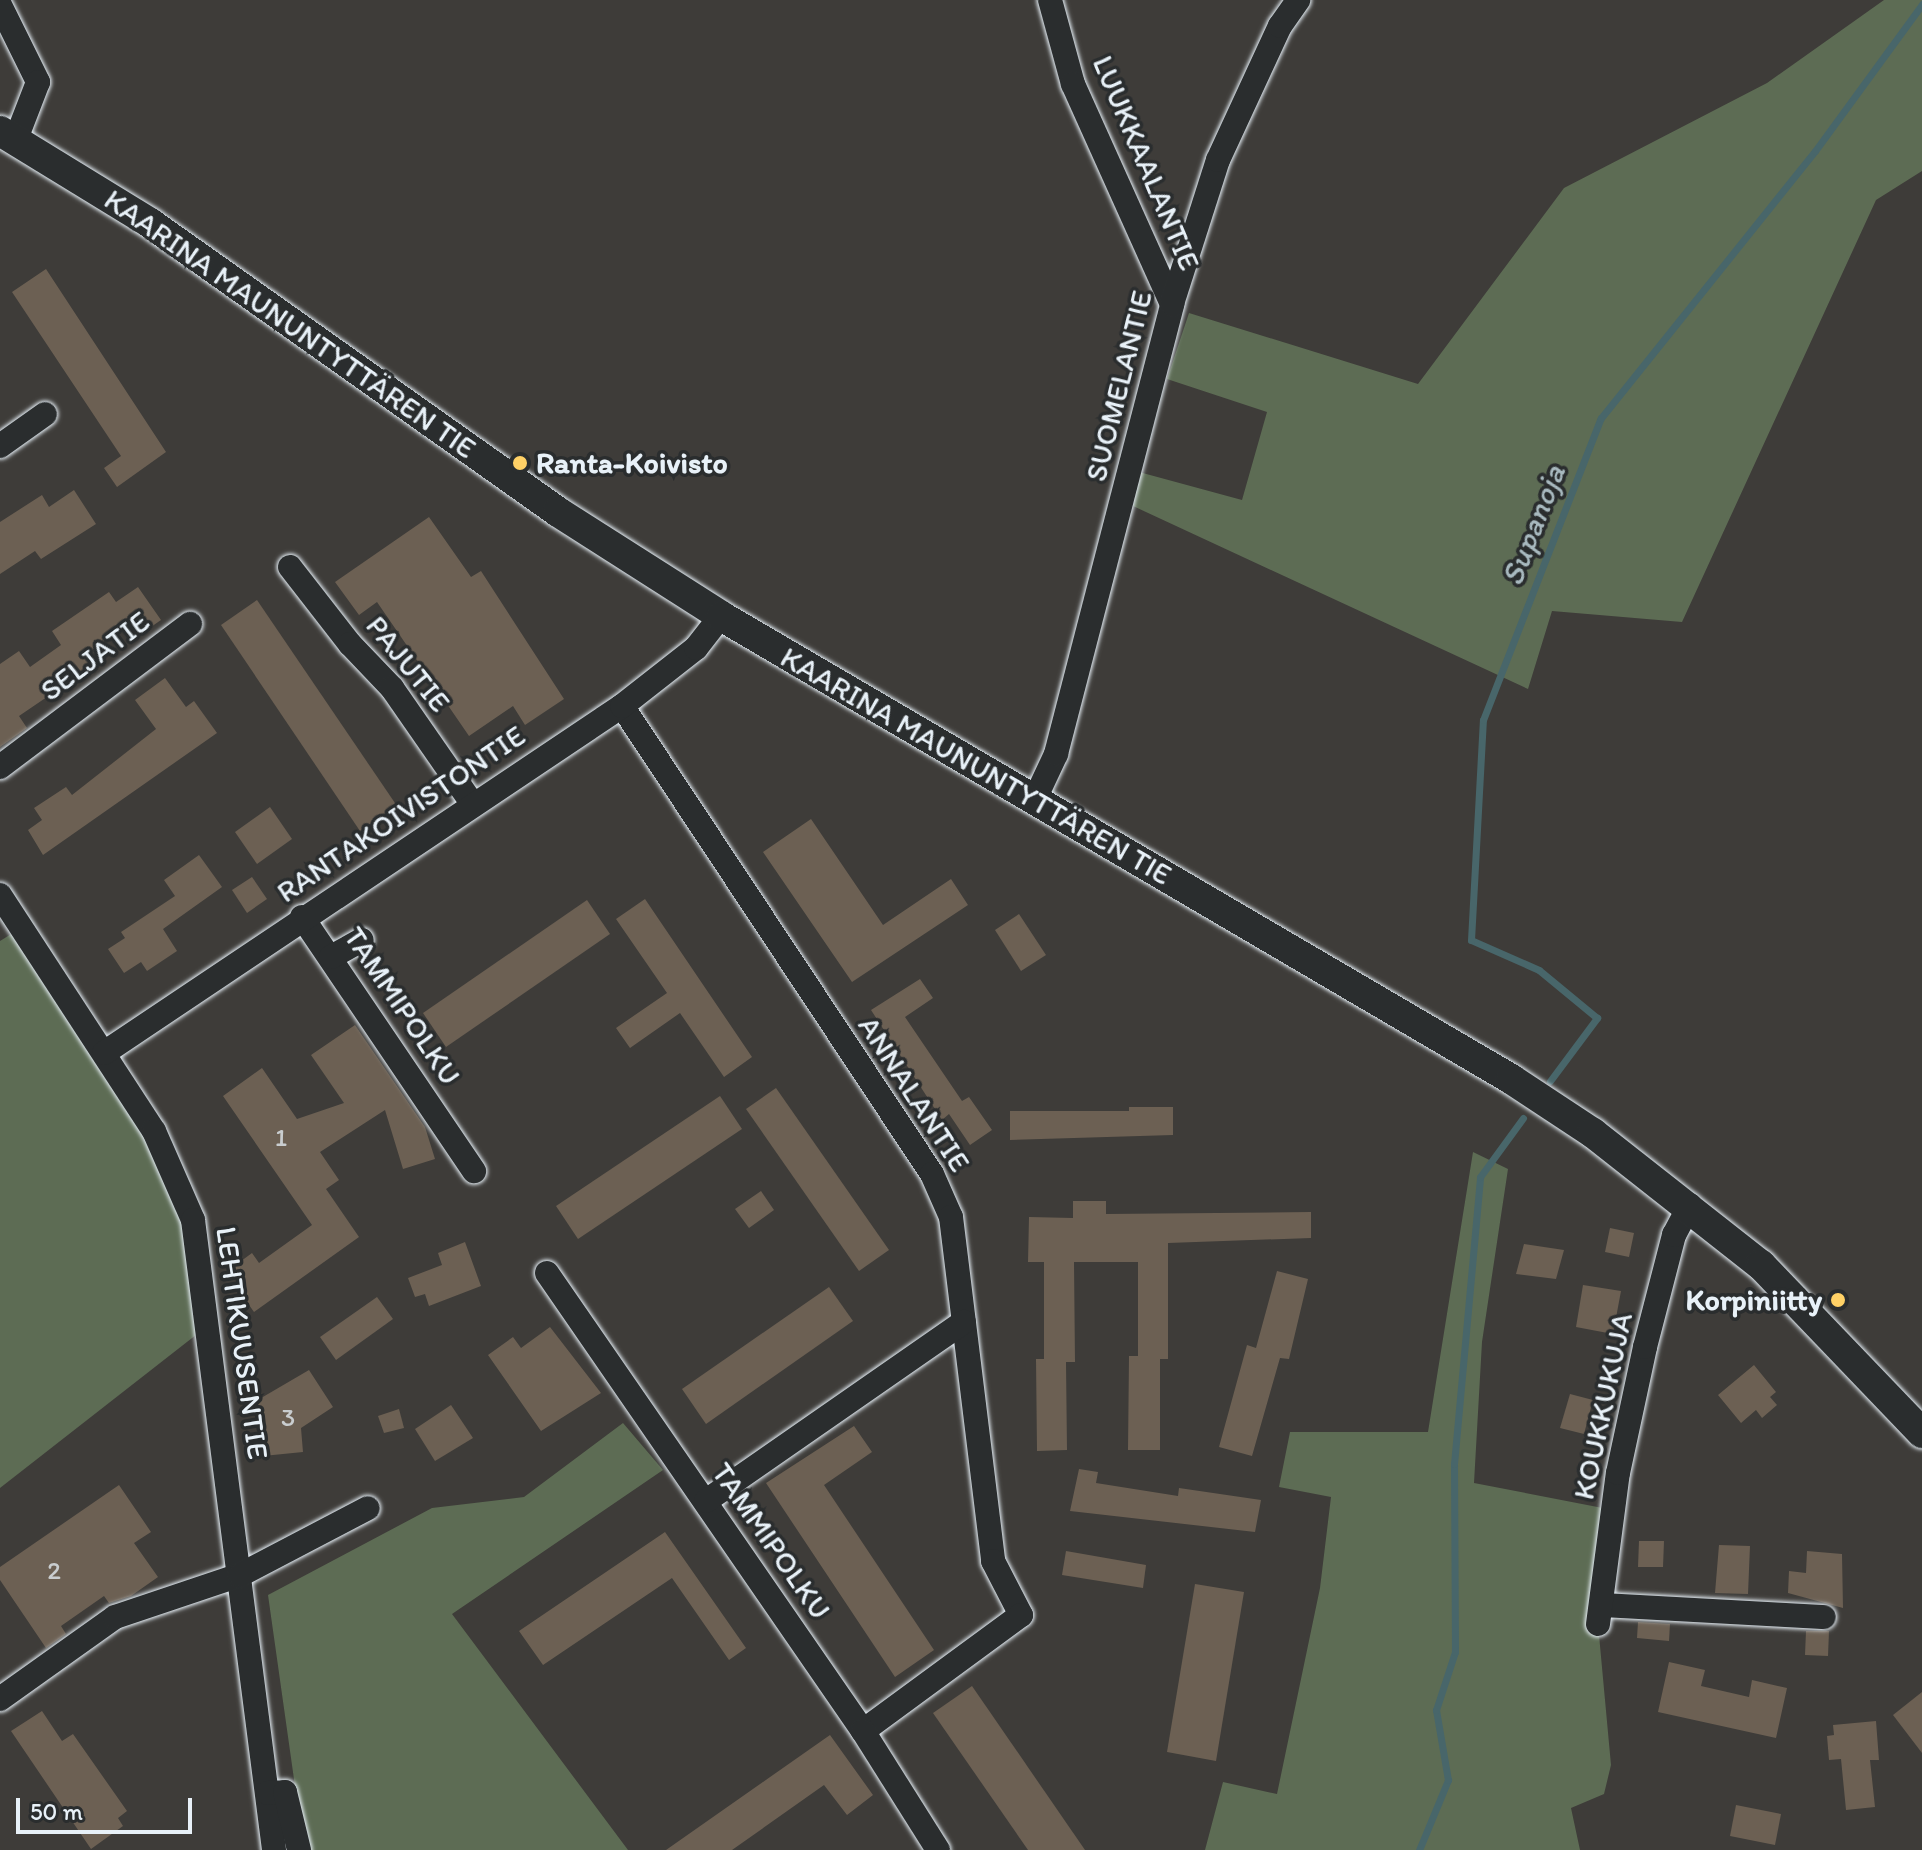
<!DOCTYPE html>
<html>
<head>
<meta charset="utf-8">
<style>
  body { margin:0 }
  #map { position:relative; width:1922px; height:1850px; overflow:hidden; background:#3e3c39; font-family:Itim,sans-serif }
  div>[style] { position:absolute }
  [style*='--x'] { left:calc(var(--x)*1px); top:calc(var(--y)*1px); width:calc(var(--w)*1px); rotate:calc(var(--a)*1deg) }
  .green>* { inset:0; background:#5d6c54 }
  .stream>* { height:7px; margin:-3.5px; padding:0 3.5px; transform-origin:3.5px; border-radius:3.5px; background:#48666a }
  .building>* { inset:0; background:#6c6053 }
  .roads { filter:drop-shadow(0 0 2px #e8f1f8) drop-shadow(0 0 2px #e8f1f8) }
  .minor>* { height:24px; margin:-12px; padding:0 12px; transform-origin:12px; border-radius:12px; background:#2a2d2e }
  .major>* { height:30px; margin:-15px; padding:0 15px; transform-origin:15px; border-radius:15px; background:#2a2d2e }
  .dots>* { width:22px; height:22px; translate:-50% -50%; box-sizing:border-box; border:4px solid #2a2d2e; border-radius:50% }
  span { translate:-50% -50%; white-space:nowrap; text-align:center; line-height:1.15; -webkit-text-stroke:7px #2a2d2e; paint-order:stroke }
  .number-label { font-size:26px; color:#c9cdcf }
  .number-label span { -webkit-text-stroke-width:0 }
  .street-label { font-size:30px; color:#e8f1f8 }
  .poi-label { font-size:30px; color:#e8f1f8; font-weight:700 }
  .left { translate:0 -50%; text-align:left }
  .right { translate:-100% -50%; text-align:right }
  .water-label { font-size:32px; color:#a8b9bf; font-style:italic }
  .scale { position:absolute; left:16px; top:1798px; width:176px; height:36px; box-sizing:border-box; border:4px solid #e8f1f8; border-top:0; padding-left:10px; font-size:24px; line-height:28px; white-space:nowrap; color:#e8f1f8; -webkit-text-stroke:6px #2a2d2e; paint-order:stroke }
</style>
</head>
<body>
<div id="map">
  <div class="green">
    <div style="clip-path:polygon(1884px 0,1922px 0,1922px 171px,1876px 200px,1682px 622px,1552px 611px,1528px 689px,1133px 506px,1139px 472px,1242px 500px,1267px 412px,1167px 379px,1189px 313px,1418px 384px,1564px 188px,1767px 83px)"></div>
    <div style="clip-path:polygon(21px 928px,181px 1188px,210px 1324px,0 1488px,0 941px)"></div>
    <div style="clip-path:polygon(1473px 1152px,1508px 1169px,1482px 1342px,1474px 1483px,1613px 1510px,1598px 1624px,1611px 1765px,1604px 1794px,1571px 1808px,1580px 1850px,1205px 1850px,1223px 1782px,1277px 1794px,1320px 1588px,1331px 1497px,1279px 1487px,1290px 1432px,1428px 1432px)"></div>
    <div style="clip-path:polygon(623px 1423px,663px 1470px,452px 1614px,628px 1850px,304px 1850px,268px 1595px,432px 1508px,524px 1497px)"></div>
  </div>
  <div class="stream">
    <div style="--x:1550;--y:1081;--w:79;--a:-53.3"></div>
    <div style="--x:1597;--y:1018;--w:75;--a:-140.4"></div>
    <div style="--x:1539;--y:970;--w:74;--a:-156.2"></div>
    <div style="--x:1471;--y:940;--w:220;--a:-86.9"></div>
    <div style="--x:1483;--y:720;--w:324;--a:-68.7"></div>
    <div style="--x:1601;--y:418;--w:342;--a:-51.3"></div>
    <div style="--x:1815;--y:151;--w:182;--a:-53.9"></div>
    <div style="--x:1419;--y:1850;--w:76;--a:-67.5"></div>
    <div style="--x:1448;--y:1780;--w:71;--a:-99.7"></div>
    <div style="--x:1436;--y:1710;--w:61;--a:-71.9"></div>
    <div style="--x:1455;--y:1652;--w:188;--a:-90.3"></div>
    <div style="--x:1454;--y:1464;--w:288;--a:-84.8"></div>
    <div style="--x:1480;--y:1177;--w:73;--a:-53.9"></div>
  </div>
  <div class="building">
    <div style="clip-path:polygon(46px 269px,166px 452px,117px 487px,104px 468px,121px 456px,12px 292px)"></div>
    <div style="clip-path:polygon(74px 490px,96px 524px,41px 559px,35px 551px,0 574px,0 522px,42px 495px,49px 507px)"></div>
    <div style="clip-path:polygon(429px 517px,471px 577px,481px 571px,564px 699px,525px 725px,513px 706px,469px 736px,377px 602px,359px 615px,335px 582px)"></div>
    <div style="clip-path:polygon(138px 587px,161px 620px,138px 636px,130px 624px,86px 654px,94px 665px,19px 716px,27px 728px,0 747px,0 664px,19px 651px,30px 667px,61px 645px,52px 631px,109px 592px,116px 602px)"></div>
    <div style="clip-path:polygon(257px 600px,397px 806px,360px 831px,221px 625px)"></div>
    <div style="clip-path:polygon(165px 678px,186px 707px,194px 701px,217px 733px,43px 855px,28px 830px,42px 820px,34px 808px,66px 787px,72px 795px,156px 729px,135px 700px)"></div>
    <div style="clip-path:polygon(270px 807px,292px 839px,257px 864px,235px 832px)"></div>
    <div style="clip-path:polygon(811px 819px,883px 925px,951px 879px,968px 905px,852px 982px,763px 852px)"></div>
    <div style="clip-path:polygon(199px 855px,222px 887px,163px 929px,177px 951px,147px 971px,141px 962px,124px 973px,108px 949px,125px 938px,121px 932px,175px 896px,164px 880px)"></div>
    <div style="clip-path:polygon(252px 877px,267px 899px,247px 913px,232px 890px)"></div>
    <div style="clip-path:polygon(645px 899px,752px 1057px,724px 1077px,680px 1013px,630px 1048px,616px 1028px,667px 993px,616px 919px)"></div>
    <div style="clip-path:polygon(587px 900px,610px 934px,446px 1047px,423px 1013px)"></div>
    <div style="clip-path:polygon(1019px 914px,1046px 955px,1021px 971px,995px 930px)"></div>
    <div style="clip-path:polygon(920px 979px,933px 998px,905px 1017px,962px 1101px,969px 1097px,992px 1130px,970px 1145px,949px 1114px,942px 1120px,871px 1010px)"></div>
    <div style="clip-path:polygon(355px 1025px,425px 1127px,435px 1159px,403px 1169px,385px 1110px,320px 1152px,339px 1180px,326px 1189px,359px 1237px,254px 1312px,237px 1288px,244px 1283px,233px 1267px,252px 1253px,259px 1263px,312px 1225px,223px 1096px,262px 1068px,297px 1119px,344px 1103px,311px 1055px)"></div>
    <div style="clip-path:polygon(776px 1088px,889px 1250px,859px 1271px,746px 1109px)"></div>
    <div style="clip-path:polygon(720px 1096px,742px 1129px,578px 1239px,556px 1206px)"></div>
    <div style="clip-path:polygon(1129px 1107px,1173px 1107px,1173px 1135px,1010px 1140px,1010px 1111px,1129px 1111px)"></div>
    <div style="clip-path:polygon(761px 1191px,774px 1210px,749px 1228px,735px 1209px)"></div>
    <div style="clip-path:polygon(1073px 1201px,1106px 1201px,1106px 1214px,1311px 1212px,1311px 1238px,1168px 1243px,1168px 1359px,1160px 1359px,1160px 1450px,1128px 1450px,1129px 1356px,1138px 1356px,1138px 1262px,1074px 1262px,1075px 1362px,1066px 1362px,1067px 1450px,1037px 1451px,1036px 1359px,1044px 1359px,1044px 1262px,1028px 1262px,1029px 1217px,1073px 1218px)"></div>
    <div style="clip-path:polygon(1610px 1228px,1634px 1233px,1629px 1257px,1605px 1252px)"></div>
    <div style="clip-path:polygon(465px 1242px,481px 1286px,429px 1306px,425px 1294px,415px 1297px,408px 1278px,442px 1265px,438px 1253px)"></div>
    <div style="clip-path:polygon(1524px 1244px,1564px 1250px,1556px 1279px,1516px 1274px)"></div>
    <div style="clip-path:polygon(1277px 1271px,1308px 1279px,1289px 1359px,1280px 1358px,1252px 1456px,1219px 1447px,1247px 1345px,1256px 1348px)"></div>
    <div style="clip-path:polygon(1583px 1285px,1621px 1291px,1613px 1334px,1576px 1327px)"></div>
    <div style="clip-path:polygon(829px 1287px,853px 1321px,706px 1424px,682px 1389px)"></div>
    <div style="clip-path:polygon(377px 1297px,393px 1319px,336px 1360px,320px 1337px)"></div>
    <div style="clip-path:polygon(550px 1327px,601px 1393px,541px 1431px,488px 1355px,513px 1337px,521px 1348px)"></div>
    <div style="clip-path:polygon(1754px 1365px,1776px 1392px,1770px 1397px,1777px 1405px,1762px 1418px,1756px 1410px,1741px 1423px,1718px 1395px)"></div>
    <div style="clip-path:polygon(309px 1370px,333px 1407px,301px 1428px,303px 1452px,263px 1456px,256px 1401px)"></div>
    <div style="clip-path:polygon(1570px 1394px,1593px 1400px,1584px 1434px,1560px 1428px)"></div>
    <div style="clip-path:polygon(451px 1405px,473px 1438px,435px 1461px,415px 1429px)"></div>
    <div style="clip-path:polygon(399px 1409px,404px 1428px,384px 1433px,378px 1416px)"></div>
    <div style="clip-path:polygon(854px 1426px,872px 1452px,824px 1485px,934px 1650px,895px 1677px,766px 1483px)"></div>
    <div style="clip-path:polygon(1079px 1469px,1098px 1472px,1096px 1483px,1178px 1496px,1179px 1488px,1261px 1500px,1255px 1532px,1070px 1511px)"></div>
    <div style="clip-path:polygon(119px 1485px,151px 1532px,134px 1543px,158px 1577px,131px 1596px,109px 1603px,104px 1596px,61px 1626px,66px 1634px,46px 1648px,0 1580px,0 1567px)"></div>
    <div style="clip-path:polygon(665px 1532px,746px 1648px,729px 1660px,672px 1578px,543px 1665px,519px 1631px)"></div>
    <div style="clip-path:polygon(1639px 1541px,1664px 1541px,1663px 1567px,1638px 1567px)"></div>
    <div style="clip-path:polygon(1719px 1545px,1750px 1546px,1748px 1594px,1715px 1593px)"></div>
    <div style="clip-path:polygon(1066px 1551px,1146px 1565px,1143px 1588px,1062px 1575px)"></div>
    <div style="clip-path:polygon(1807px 1551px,1842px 1554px,1843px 1608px,1788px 1593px,1789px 1571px,1806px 1573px)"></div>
    <div style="clip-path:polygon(1195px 1584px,1244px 1592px,1216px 1761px,1167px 1752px)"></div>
    <div style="clip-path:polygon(1638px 1622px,1670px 1624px,1669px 1641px,1637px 1638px)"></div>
    <div style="clip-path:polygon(1806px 1631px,1829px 1631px,1828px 1656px,1805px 1655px)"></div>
    <div style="clip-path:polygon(1669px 1662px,1705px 1670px,1701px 1686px,1749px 1697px,1752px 1680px,1787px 1688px,1776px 1738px,1658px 1712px)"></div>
    <div style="clip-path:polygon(972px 1686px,1085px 1850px,1028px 1850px,933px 1713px)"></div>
    <div style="clip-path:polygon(1922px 1692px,1922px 1753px,1893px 1715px)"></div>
    <div style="clip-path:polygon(42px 1711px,62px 1741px,73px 1734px,127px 1811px,118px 1818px,123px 1826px,91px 1849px,11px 1731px)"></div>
    <div style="clip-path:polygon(1876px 1721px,1879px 1760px,1870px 1760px,1875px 1807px,1846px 1810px,1841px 1759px,1829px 1760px,1827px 1736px,1834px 1735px,1833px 1725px)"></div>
    <div style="clip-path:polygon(830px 1735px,873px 1795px,847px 1815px,824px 1785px,732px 1850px,666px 1850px)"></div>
    <div style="clip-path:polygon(1736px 1805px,1781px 1814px,1775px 1845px,1730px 1836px)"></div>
  </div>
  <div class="roads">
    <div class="minor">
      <div style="--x:1050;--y:0;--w:87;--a:74.7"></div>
      <div style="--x:1073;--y:84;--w:241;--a:65.8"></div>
      <div style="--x:0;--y:5;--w:86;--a:63.7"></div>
      <div style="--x:38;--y:82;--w:61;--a:111.1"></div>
      <div style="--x:0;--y:446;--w:55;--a:-35.4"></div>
      <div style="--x:290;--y:567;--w:98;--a:52.1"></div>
      <div style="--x:350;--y:644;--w:61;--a:46.3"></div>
      <div style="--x:392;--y:688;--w:140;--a:55.2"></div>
      <div style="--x:622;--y:706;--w:561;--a:56.48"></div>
      <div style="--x:932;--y:1174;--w:47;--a:66.2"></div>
      <div style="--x:951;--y:1217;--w:347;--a:83"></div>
      <div style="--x:993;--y:1561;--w:61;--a:62.6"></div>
      <div style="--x:1021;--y:1615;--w:196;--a:143.7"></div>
      <div style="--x:0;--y:767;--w:238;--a:-37"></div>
      <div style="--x:1034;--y:801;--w:52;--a:-64.9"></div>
      <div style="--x:1056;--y:754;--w:465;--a:-75.5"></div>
      <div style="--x:1172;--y:304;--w:151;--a:-72.3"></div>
      <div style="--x:1218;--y:160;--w:148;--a:-65.2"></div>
      <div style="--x:1280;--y:26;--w:32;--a:-55"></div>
      <div style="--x:0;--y:895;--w:282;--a:56.9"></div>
      <div style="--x:154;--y:1131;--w:97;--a:66.3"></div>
      <div style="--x:193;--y:1220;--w:635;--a:82.67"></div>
      <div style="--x:302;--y:917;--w:307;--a:55.9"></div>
      <div style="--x:331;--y:957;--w:35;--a:-29"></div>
      <div style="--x:104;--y:1053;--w:623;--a:-33.82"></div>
      <div style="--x:622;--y:706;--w:94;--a:-38.1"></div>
      <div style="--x:696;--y:648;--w:41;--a:-52"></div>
      <div style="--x:547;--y:1273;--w:556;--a:55.4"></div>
      <div style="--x:863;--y:1731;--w:141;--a:57.8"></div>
      <div style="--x:706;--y:1501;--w:314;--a:-34.8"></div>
      <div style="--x:1601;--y:1605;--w:223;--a:3.1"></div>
      <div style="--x:1598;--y:1624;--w:152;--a:-82.5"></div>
      <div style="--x:1618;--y:1473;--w:129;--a:-77.9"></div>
      <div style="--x:1645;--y:1347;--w:116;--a:-75.5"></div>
      <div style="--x:1674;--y:1235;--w:34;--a:-62"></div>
      <div style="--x:0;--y:1699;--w:141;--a:-35.5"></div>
      <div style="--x:115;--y:1617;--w:132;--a:-18.6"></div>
      <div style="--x:240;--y:1575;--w:144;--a:-27.6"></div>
      <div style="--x:268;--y:1793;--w:17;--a:-3"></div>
      <div style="--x:285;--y:1792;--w:60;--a:76.4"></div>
    </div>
    <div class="major">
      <div style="--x:0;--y:131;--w:176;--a:31.5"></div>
      <div style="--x:150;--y:223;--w:500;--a:35.3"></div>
      <div style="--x:558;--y:512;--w:193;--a:32.5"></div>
      <div style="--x:721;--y:616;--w:916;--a:30.37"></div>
      <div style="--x:1511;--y:1079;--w:98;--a:33.4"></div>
      <div style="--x:1593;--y:1133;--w:214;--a:38.2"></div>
      <div style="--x:1761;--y:1265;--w:233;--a:46.2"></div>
    </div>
  </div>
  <div class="dots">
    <div style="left:520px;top:463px;background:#ffd166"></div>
    <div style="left:1838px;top:1300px;background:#ffd166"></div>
  </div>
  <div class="number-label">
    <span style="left:281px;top:1138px">1</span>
    <span style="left:288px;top:1418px">3</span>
    <span style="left:54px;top:1571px">2</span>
  </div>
  <div class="street-label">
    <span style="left:1146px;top:163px;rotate:67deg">LUUKKAALANTIE</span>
    <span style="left:290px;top:324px;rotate:35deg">KAARINA MAUNUNTYTTÄREN TIE</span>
    <span style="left:1119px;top:386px;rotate:-76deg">SUOMELANTIE</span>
    <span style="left:95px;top:656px;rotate:-37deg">SELJATIE</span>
    <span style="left:408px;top:664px;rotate:51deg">PAJUTIE</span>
    <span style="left:976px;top:766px;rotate:30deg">KAARINA MAUNUNTYTTÄREN TIE</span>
    <span style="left:401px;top:814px;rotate:-34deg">RANTAKOIVISTONTIE</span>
    <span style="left:402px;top:1006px;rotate:56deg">TAMMIPOLKU</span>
    <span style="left:914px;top:1094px;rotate:57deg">ANNALANTIE</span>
    <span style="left:242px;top:1343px;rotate:82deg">LEHTIKUUSENTIE</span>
    <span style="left:1603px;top:1406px;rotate:-78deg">KOUKKUKUJA</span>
    <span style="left:771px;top:1541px;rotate:55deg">TAMMIPOLKU</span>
  </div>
  <div class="poi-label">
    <span class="left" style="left:536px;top:463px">Ranta-Koivisto</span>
    <span class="right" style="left:1822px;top:1300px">Korpiniitty</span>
  </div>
  <div class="water-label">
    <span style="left:1533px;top:525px;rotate:-69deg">Supanoja</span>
  </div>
  <div class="scale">50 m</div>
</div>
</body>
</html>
